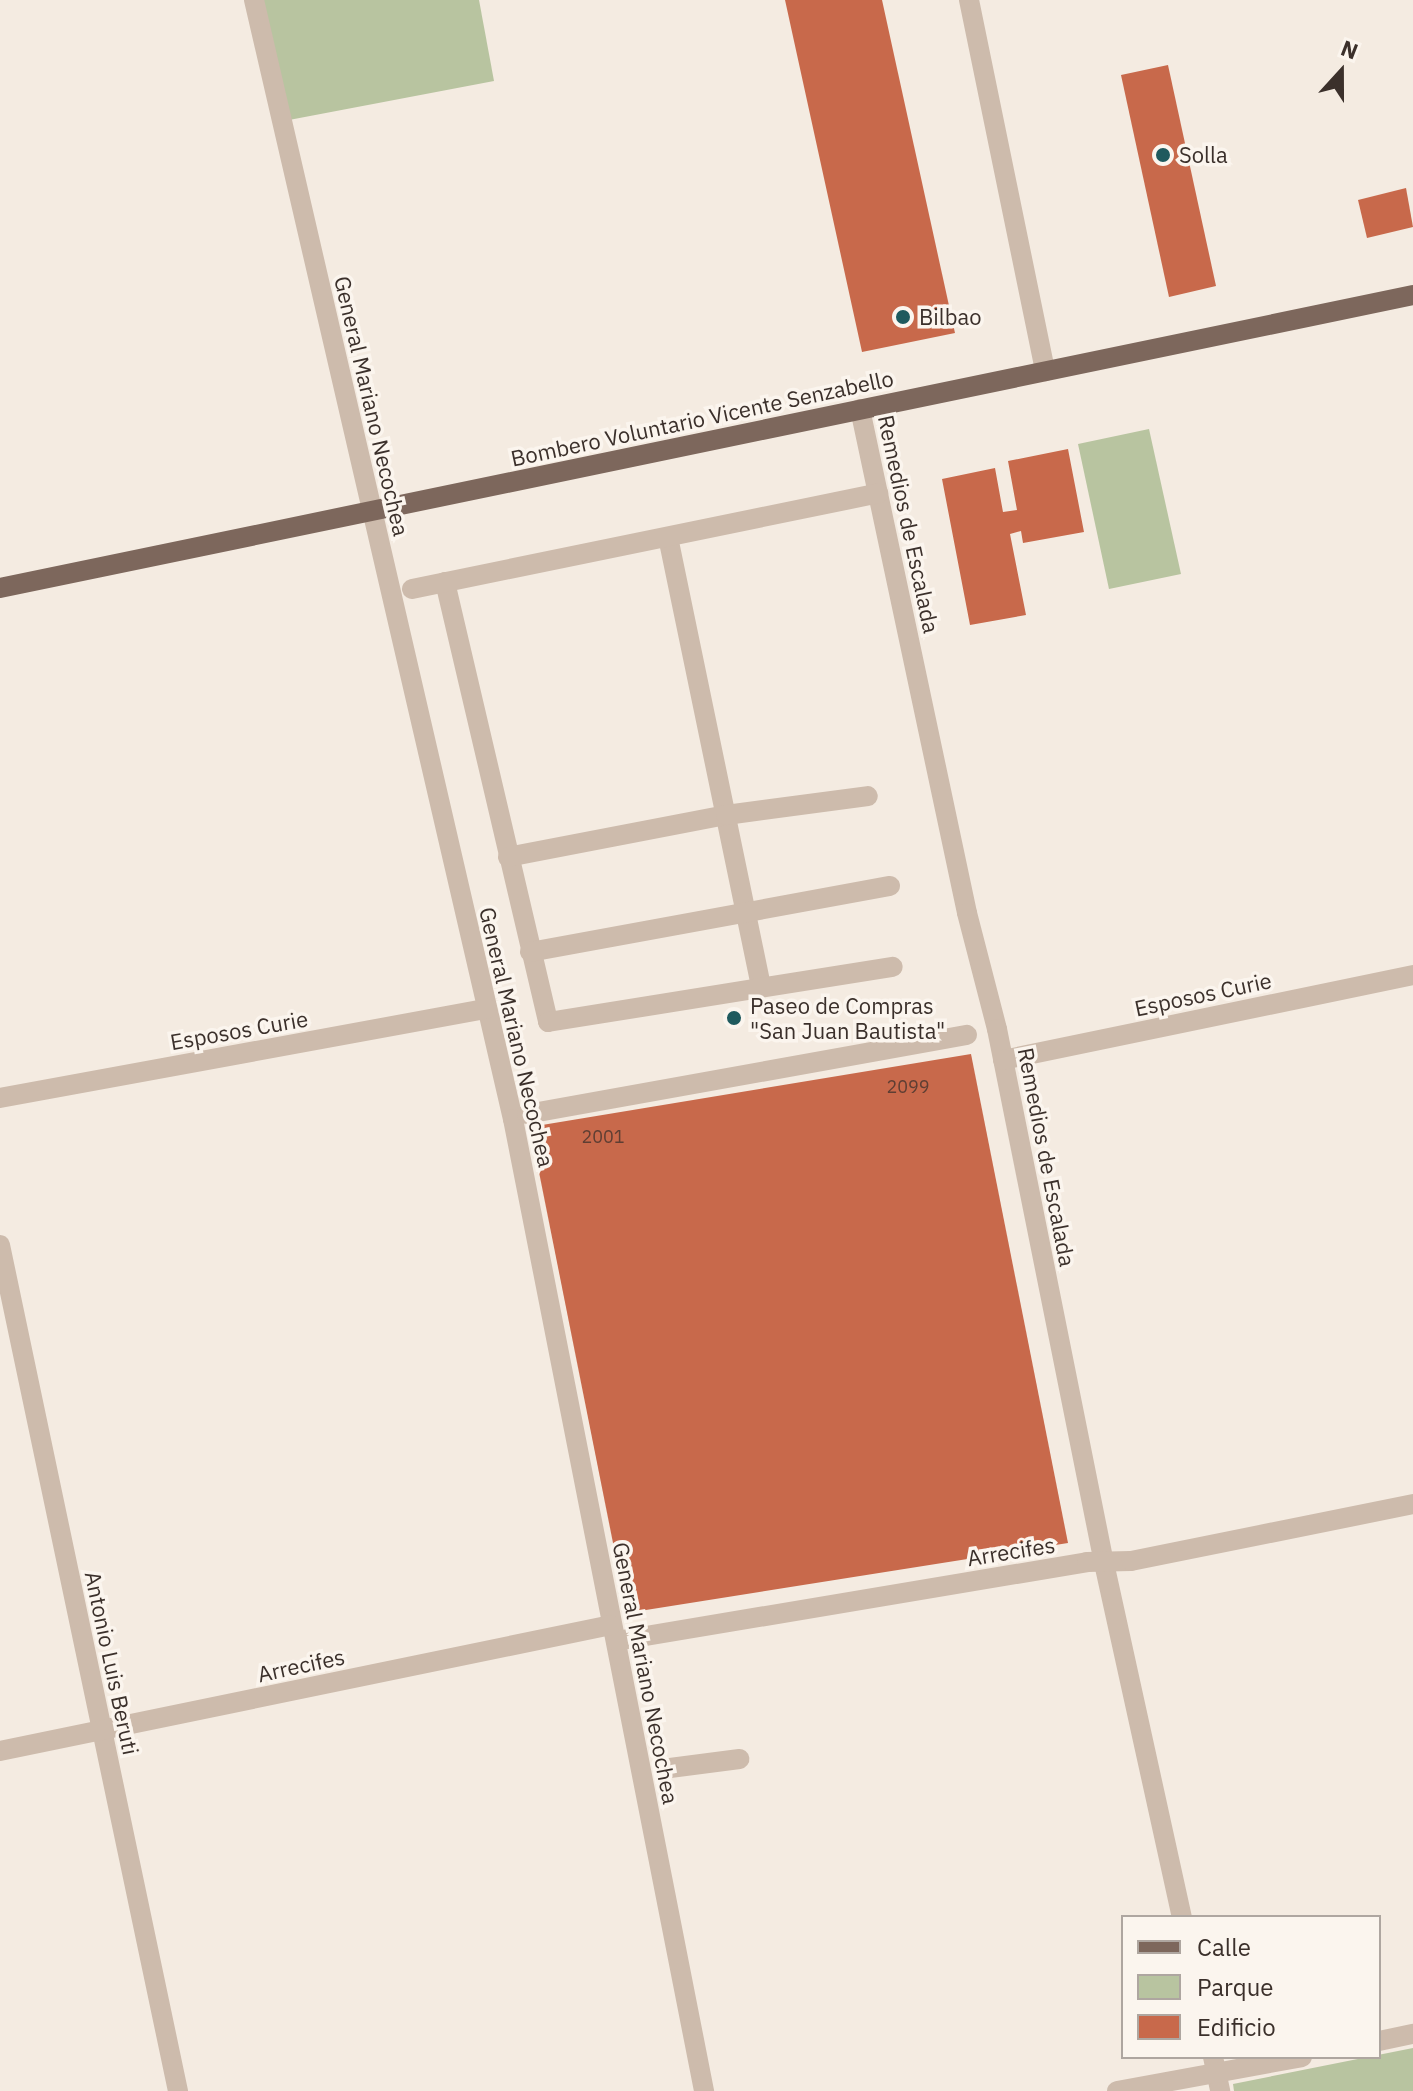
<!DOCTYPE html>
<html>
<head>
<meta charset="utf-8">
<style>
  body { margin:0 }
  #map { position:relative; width:1413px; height:2091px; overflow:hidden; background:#f4ebe1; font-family:"IBM Plex Sans",sans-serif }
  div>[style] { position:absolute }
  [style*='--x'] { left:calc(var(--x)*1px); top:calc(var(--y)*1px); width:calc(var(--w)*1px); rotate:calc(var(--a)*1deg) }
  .green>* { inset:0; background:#b8c4a0 }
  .building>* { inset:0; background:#c8694b }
  .minor>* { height:20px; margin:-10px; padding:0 10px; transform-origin:10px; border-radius:10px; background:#cdbbac }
  .major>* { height:20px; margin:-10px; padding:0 10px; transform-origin:10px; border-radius:10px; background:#7d675c }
  .dots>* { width:22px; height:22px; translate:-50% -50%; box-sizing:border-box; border:4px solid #fbf5ee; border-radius:50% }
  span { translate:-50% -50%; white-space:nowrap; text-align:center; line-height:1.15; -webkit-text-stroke:7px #fbf5ee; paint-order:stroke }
  .number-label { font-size:18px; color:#5e3e33 }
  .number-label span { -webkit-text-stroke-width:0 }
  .poi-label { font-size:22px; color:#3b302b }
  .left { translate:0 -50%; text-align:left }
  .street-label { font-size:22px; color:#3b302b }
  .legend { position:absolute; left:1121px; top:1915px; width:260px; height:144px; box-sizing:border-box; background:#fbf5ee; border:2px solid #aea6a0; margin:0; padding:10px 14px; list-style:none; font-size:24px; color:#3b302b }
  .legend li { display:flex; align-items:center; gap:16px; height:40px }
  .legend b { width:40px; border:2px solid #aea6a0 }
  .north { position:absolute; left:1301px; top:32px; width:80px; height:80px; -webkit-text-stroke:6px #fbf5ee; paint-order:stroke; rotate:21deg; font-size:22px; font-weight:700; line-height:32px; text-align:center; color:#3b302b }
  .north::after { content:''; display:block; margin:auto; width:28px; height:36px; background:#3b302b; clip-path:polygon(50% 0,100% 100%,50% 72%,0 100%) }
</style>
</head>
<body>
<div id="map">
  <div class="green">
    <div style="clip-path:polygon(262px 0,479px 0,494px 81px,289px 120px)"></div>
    <div style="clip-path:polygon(1149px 429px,1181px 574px,1109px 589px,1078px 444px)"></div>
    <div style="clip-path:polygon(1413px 2048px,1413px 2091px,1234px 2091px,1233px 2084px)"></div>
  </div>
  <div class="building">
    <div style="clip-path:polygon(785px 0,882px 0,955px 333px,862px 352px)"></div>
    <div style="clip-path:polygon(1168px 65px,1216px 286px,1169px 297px,1121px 75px)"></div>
    <div style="clip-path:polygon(1406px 188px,1413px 227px,1367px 238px,1358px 200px)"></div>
    <div style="clip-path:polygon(1068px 449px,1084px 532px,1023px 543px,1021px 531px,1010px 534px,1026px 615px,970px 625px,942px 479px,995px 468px,1003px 512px,1017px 510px,1008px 461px)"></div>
    <div style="clip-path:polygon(971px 1054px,1068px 1543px,627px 1613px,530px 1127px)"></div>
  </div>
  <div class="minor">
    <div style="--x:254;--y:0;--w:1149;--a:76.97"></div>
    <div style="--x:513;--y:1119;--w:991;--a:78.88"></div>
    <div style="--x:969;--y:0;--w:379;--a:78.4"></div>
    <div style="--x:860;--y:409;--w:515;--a:78.01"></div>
    <div style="--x:967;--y:913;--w:120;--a:75.5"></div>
    <div style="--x:997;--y:1029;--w:545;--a:78.67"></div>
    <div style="--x:1104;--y:1563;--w:362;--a:77.6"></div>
    <div style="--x:668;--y:537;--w:460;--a:78.3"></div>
    <div style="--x:445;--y:582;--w:452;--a:76.8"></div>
    <div style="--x:548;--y:1022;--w:349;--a:-9.1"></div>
    <div style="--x:412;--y:589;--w:476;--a:-11.6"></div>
    <div style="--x:508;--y:857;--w:222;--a:-10.9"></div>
    <div style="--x:726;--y:815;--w:143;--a:-7.6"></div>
    <div style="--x:530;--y:952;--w:366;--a:-10.4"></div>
    <div style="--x:1003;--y:1060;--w:419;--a:-11.7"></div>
    <div style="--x:0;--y:1098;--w:495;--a:-10.4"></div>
    <div style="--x:527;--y:1114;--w:447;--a:-10.2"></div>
    <div style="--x:0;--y:1245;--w:865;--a:78.12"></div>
    <div style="--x:616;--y:1641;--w:478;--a:-9.5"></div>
    <div style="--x:1087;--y:1562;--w:44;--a:-1.3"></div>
    <div style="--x:1131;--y:1561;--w:288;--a:-11.4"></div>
    <div style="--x:0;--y:1751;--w:624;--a:-11.65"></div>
    <div style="--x:670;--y:1768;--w:70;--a:-7.4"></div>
    <div style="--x:1379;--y:2041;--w:35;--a:-12"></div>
    <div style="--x:1213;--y:2057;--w:35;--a:78"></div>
    <div style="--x:1117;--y:2091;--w:188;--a:-10.4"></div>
  </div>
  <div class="major">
    <div style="--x:0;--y:588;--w:1443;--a:-11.71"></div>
  </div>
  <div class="dots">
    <div style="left:1163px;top:155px;background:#1f5a5e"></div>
    <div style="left:903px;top:317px;background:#1f5a5e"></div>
    <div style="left:734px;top:1018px;background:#1f5a5e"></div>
  </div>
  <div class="number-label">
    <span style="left:908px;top:1087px">2099</span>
    <span style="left:603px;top:1137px">2001</span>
  </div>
  <div class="poi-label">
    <span class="left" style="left:1179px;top:155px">Solla</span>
    <span class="left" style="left:919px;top:317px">Bilbao</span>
    <span class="left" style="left:750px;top:1018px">Paseo de Compras<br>"San Juan Bautista"</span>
  </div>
  <div class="street-label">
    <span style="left:372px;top:406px;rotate:77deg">General Mariano Necochea</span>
    <span style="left:702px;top:418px;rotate:-12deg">Bombero Voluntario Vicente Senzabello</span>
    <span style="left:909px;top:524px;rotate:78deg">Remedios de Escalada</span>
    <span style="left:1203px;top:994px;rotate:-12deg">Esposos Curie</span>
    <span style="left:239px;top:1030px;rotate:-10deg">Esposos Curie</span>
    <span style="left:517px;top:1037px;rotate:77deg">General Mariano Necochea</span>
    <span style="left:1047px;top:1157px;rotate:79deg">Remedios de Escalada</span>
    <span style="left:1011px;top:1551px;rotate:-9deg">Arrecifes</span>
    <span style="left:112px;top:1663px;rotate:78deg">Antonio Luis Beruti</span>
    <span style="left:301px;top:1665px;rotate:-12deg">Arrecifes</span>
    <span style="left:646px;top:1673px;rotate:79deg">General Mariano Necochea</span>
  </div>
  <ul class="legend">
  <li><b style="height:10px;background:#7d675c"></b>Calle</li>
  <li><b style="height:22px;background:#b8c4a0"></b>Parque</li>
  <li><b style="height:22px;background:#c8694b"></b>Edificio</li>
  </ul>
  <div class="north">N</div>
</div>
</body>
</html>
